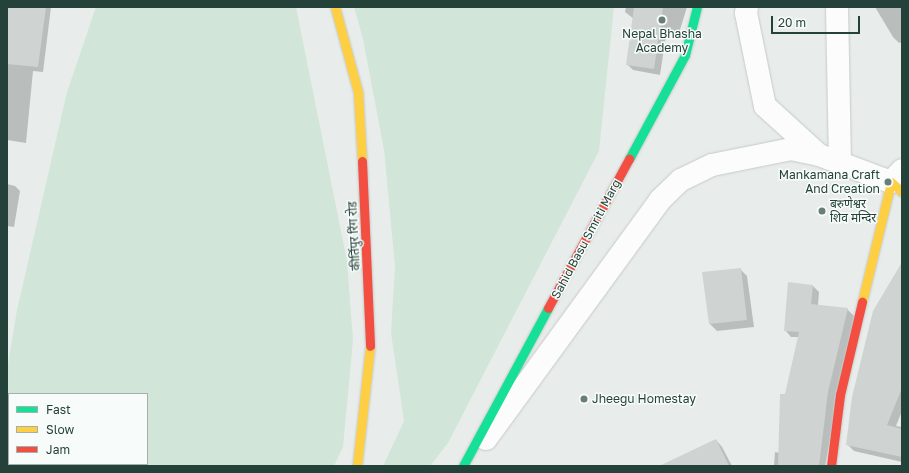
<!DOCTYPE html>
<html>
<head>
<meta charset="utf-8">
<style>
  body { margin:0 }
  #map { position:relative; width:909px; height:473px; overflow:hidden; background:#e8edeb; font-family:"Golos Text","Noto Sans Devanagari",sans-serif }
  div>[style] { position:absolute }
  [style*='--x'] { left:calc(var(--x)*1px); top:calc(var(--y)*1px); width:calc(var(--w)*1px); rotate:calc(var(--a)*1deg) }
  .green>* { inset:0; background:#d1e6d8 }
  .shadow>* { inset:0; background:#0003 }
  .building>* { inset:0; background:#cfd4d2 }
  .roads { filter:drop-shadow(0 0 1px #c5cac8) drop-shadow(0 0 1px #c5cac8) }
  .street>* { height:22px; margin:-11px; padding:0 11px; transform-origin:11px; border-radius:11px; background:#fcfcfc }
  .fast>* { height:9px; margin:-4.5px; padding:0 4.5px; transform-origin:4.5px; border-radius:4.5px; background:#16e098 }
  .slow>* { height:9px; margin:-4.5px; padding:0 4.5px; transform-origin:4.5px; border-radius:4.5px; background:#ffcf43 }
  .jam>* { height:9px; margin:-4.5px; padding:0 4.5px; transform-origin:4.5px; border-radius:4.5px; background:#f24e42 }
  .dots>* { width:11px; height:11px; translate:-50% -50%; box-sizing:border-box; border:2px solid #f7fbf9; border-radius:50% }
  span { translate:-50% -50%; white-space:nowrap; text-align:center; line-height:1.15; -webkit-text-stroke:3px #f7fbf9; paint-order:stroke }
  .poi-label { font-size:12px; color:#24423a }
  .right { translate:-100% -50%; text-align:right }
  .left { translate:0 -50%; text-align:left }
  .street-label { font-size:12px; color:#24423a }
  .frame { position:absolute; inset:0; border:8px solid #24423a; pointer-events:none }
  .legend { position:absolute; left:8px; top:393px; width:140px; height:72px; box-sizing:border-box; background:#f7fbf9; border:1px solid #a3b1ad; margin:0; padding:5px 7px; list-style:none; font-size:12px; color:#24423a }
  .legend li { display:flex; align-items:center; gap:8px; height:20px }
  .legend b { width:20px; border:1px solid #a3b1ad }
  .scale { position:absolute; left:771px; top:16px; width:89px; height:18px; box-sizing:border-box; border:2px solid #24423a; border-top:0; padding-left:5px; font-size:12px; line-height:14px; white-space:nowrap; color:#24423a; -webkit-text-stroke:3px #f7fbf9; paint-order:stroke }
</style>
</head>
<body>
<div id="map">
  <div class="green">
    <div style="clip-path:polygon(evenodd,96px 7px,296px 7px,347px 261px,353px 340px,343px 447px,334px 466px,7px 466px,7px 370px,17px 310px,67px 92px,96px 7px,9px 394px,147px 394px,147px 464px,9px 464px,9px 394px)"></div>
    <div style="clip-path:polygon(354px 7px,614px 7px,599px 151px,448px 443px,430px 466px,383px 466px,404px 421px,391px 333px,395px 266px,384px 150px,363px 39px)"></div>
  </div>
  <div class="shadow">
    <div style="clip-path:polygon(7px 7px,51px 7px,43px 72px,33px 71px,26px 143px,7px 140px)"></div>
    <div style="clip-path:polygon(626px 7px,687px 7px,679px 33px,667px 29px,660px 75px,633px 70px,627px 64px,634px 19px,625px 12px)"></div>
    <div style="clip-path:polygon(875px 7px,902px 7px,902px 42px,899px 43px,893px 37px)"></div>
    <div style="clip-path:polygon(7px 184px,15px 186px,20px 191px,14px 227px,7px 226px)"></div>
    <div style="clip-path:polygon(740px 269px,747px 276px,754px 327px,717px 331px,710px 324px,704px 273px)"></div>
    <div style="clip-path:polygon(813px 286px,819px 292px,818px 306px,847px 309px,854px 316px,825px 466px,774px 466px,775px 452px,780px 453px,785px 396px,799px 337px,791px 337px,785px 330px)"></div>
    <div style="clip-path:polygon(902px 290px,902px 411px,896px 426px,902px 427px,902px 462px,854px 451px,847px 444px)"></div>
    <div style="clip-path:polygon(716px 440px,722px 447px,732px 466px,692px 466px)"></div>
  </div>
  <div class="building">
    <div style="clip-path:polygon(7px 7px,46px 7px,38px 67px,7px 64px)"></div>
    <div style="clip-path:polygon(634px 7px,663px 7px,654px 69px,626px 65px)"></div>
    <div style="clip-path:polygon(902px 262px,902px 388px,887px 425px,902px 429px,902px 457px,846px 445px,852px 397px,873px 311px)"></div>
    <div style="clip-path:polygon(741px 268px,747px 320px,709px 324px,702px 272px)"></div>
    <div style="clip-path:polygon(788px 282px,813px 285px,811px 304px,848px 308px,828px 392px,819px 466px,778px 466px,780px 394px,785px 394px,799px 332px,784px 331px)"></div>
    <div style="clip-path:polygon(716px 439px,729px 466px,659px 466px)"></div>
  </div>
  <div class="roads">
    <div class="street">
      <div style="--x:747;--y:7;--w:6;--a:99"></div>
      <div style="--x:746;--y:13;--w:95;--a:78.5"></div>
      <div style="--x:765;--y:106;--w:73;--a:42.2"></div>
      <div style="--x:819;--y:155;--w:77;--a:20.6"></div>
      <div style="--x:891;--y:182;--w:16;--a:-47"></div>
      <div style="--x:837;--y:7;--w:156;--a:88.9"></div>
      <div style="--x:486;--y:439;--w:296;--a:-53.9"></div>
      <div style="--x:660;--y:200;--w:29;--a:-44"></div>
      <div style="--x:681;--y:180;--w:34;--a:-26"></div>
      <div style="--x:712;--y:165;--w:81;--a:-11.4"></div>
      <div style="--x:791;--y:149;--w:29;--a:12"></div>
    </div>
    <div class="fast">
      <div style="--x:629;--y:159;--w:118;--a:-61.7"></div>
      <div style="--x:685;--y:55;--w:49;--a:-76"></div>
      <div style="--x:463;--y:466;--w:179;--a:-61.7"></div>
    </div>
    <div class="slow">
      <div style="--x:335;--y:7;--w:88;--a:74.9"></div>
      <div style="--x:358;--y:92;--w:69;--a:86.7"></div>
      <div style="--x:862;--y:302;--w:123;--a:-76.4"></div>
      <div style="--x:891;--y:182;--w:15;--a:42"></div>
      <div style="--x:357;--y:466;--w:121;--a:-83.8"></div>
    </div>
    <div class="jam">
      <div style="--x:362;--y:161;--w:185;--a:87.5"></div>
      <div style="--x:548;--y:308;--w:170;--a:-61.5"></div>
      <div style="--x:831;--y:466;--w:72;--a:-82.8"></div>
      <div style="--x:840;--y:395;--w:96;--a:-76.7"></div>
    </div>
  </div>
  <div class="dots">
    <div style="left:662px;top:20px;background:#697e78"></div>
    <div style="left:888px;top:182px;background:#697e78"></div>
    <div style="left:822px;top:211px;background:#697e78"></div>
    <div style="left:584px;top:399px;background:#697e78"></div>
  </div>
  <div class="poi-label">
    <span style="left:662px;top:41px">Nepal Bhasha<br>Academy</span>
    <span class="right" style="left:880px;top:182px">Mankamana Craft<br>And Creation</span>
    <span class="left" style="left:830px;top:211px">बरुणेश्वर<br>शिव मन्दिर</span>
    <span class="left" style="left:592px;top:399px">Jheegu Homestay</span>
  </div>
  <div class="street-label">
    <span style="left:354px;top:236px;rotate:-93deg">कीर्तिपुर रिंग रोड</span>
    <span style="left:586px;top:239px;rotate:-62deg">Sahid Basu Smriti Marg</span>
  </div>
  <div class="frame"></div>
  <ul class="legend">
  <li><b style="height:5px;background:#16e098"></b>Fast</li>
  <li><b style="height:5px;background:#ffcf43"></b>Slow</li>
  <li><b style="height:5px;background:#f24e42"></b>Jam</li>
  </ul>
  <div class="scale">20 m</div>
</div>
</body>
</html>
